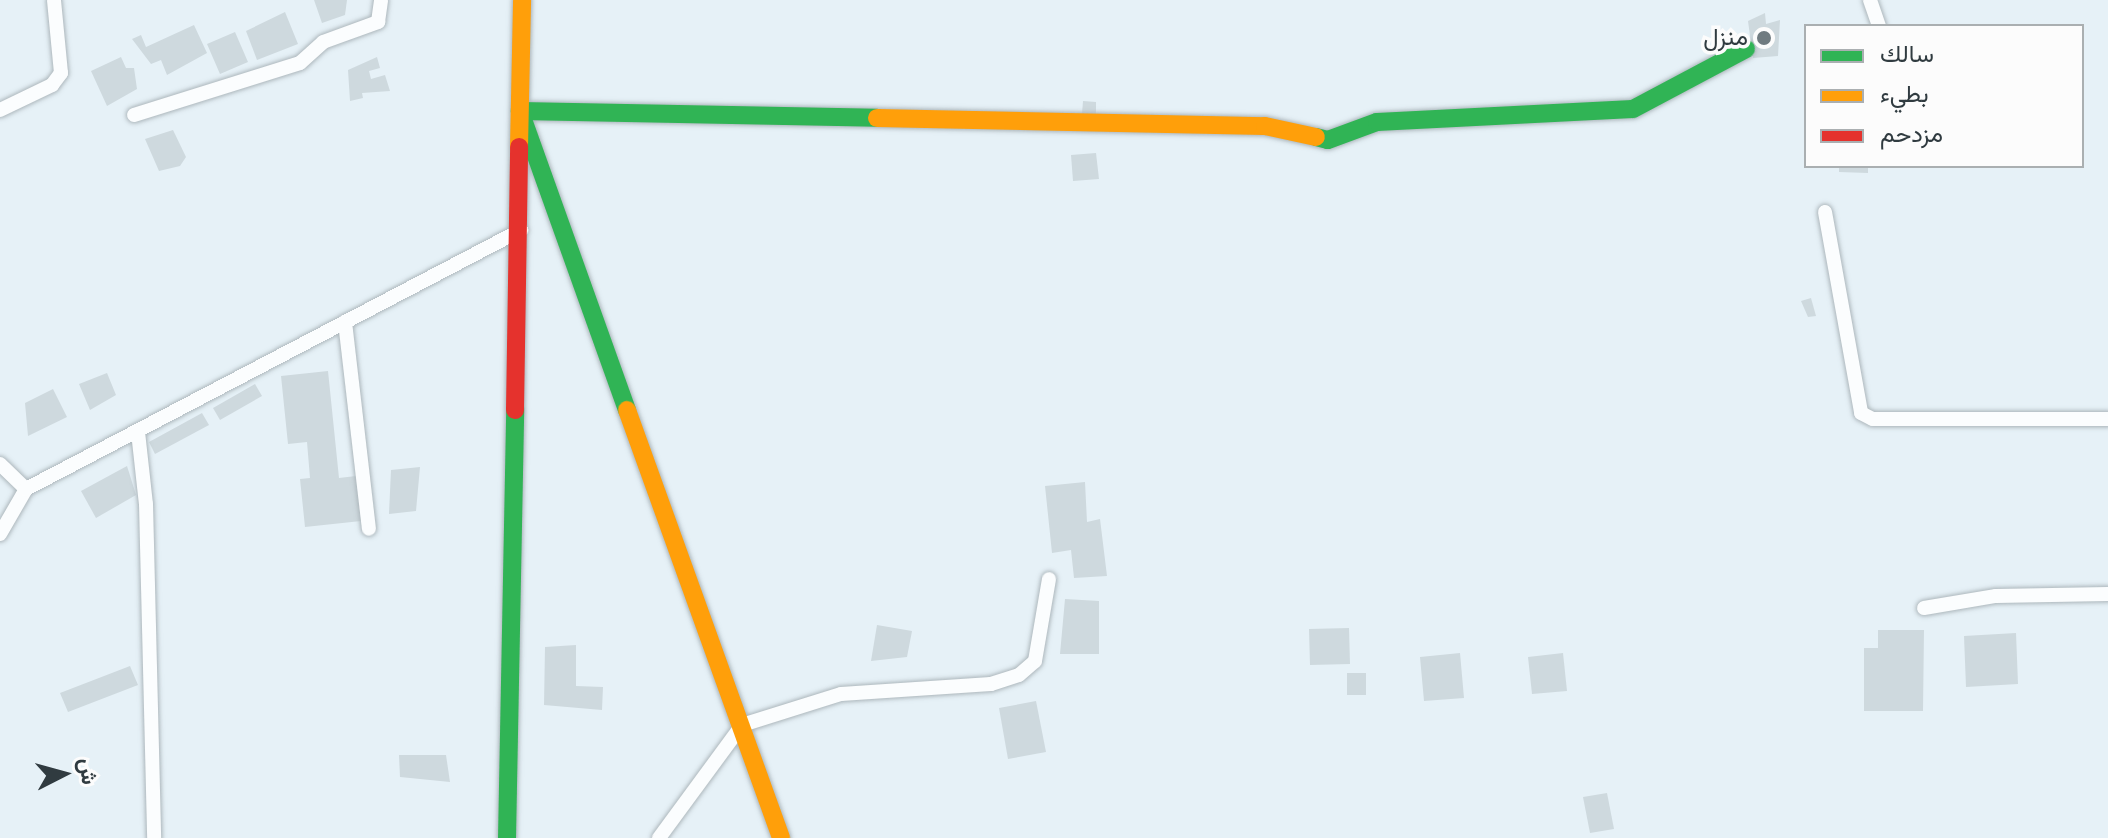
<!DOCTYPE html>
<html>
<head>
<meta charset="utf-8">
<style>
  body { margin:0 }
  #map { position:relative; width:2108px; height:838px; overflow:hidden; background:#e6f1f7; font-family:"Fira Sans Condensed",Vazirmatn,sans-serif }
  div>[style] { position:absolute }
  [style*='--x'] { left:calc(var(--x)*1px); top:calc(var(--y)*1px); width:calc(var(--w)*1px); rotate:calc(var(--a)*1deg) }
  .building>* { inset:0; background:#ced9de }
  .roads { filter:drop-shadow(0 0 2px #adb7bc) drop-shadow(0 0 2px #adb7bc) }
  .street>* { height:14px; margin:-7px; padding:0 7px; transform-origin:7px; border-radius:7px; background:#fbfdfe }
  .fast>* { height:18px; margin:-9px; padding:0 9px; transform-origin:9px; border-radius:9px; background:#30b455 }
  .slow>* { height:18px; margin:-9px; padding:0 9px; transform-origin:9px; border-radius:9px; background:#ff9f0a }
  .jam>* { height:18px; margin:-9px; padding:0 9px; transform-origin:9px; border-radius:9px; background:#e5322d }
  .dots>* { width:22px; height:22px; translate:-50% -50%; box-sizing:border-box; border:4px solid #fcfcfc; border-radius:50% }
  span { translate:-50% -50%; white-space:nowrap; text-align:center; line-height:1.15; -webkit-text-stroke:7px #fcfcfc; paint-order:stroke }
  .poi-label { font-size:24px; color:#303b40 }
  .right { translate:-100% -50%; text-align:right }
  .legend { position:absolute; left:1804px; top:24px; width:280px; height:144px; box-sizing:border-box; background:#fcfcfc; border:2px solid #aaafb1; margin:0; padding:10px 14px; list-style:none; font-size:24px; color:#303b40 }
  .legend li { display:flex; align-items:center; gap:16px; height:40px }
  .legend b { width:40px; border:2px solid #aaafb1 }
  .north { position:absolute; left:24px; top:734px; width:80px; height:80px; -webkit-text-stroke:6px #fcfcfc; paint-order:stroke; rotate:84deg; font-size:22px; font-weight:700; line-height:32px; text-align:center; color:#303b40 }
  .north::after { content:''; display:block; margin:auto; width:28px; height:36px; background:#303b40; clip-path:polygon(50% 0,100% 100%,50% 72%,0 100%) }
</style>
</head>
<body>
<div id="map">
  <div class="building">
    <div style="clip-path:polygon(314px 0,347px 0,345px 15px,322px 23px)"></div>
    <div style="clip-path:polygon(285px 12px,298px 44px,257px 60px,246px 31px)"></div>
    <div style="clip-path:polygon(1765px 13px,1766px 24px,1780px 20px,1778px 56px,1753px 58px,1748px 21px)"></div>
    <div style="clip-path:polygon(194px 25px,207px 53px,167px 75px,161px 60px,151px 64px,132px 39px,141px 35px,146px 47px)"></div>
    <div style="clip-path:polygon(235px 32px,248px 62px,220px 74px,207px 44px)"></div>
    <div style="clip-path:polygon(121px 57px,126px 68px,134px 68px,137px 89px,107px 106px,91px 71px)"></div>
    <div style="clip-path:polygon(377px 57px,380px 68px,369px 71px,371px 79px,385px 75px,390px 91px,362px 93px,363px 98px,350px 101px,348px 70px)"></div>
    <div style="clip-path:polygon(1083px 101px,1096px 102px,1096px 114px,1082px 114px)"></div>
    <div style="clip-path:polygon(173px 130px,186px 157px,180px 166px,159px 171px,145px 139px)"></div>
    <div style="clip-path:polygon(1096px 153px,1099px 179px,1073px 181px,1071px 155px)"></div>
    <div style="clip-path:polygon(1839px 166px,1868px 166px,1868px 173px,1839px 172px)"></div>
    <div style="clip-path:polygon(1811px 298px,1816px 316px,1808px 317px,1801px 301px)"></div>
    <div style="clip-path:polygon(328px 371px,339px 478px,356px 476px,361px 521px,305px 527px,300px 479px,310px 478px,307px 442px,288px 444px,281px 376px)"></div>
    <div style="clip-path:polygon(107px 373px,116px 395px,90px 410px,79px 384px)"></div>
    <div style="clip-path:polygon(255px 384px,262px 396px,220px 420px,213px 408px)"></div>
    <div style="clip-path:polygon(53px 389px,67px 417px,28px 436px,25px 403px)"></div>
    <div style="clip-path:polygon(202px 413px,209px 425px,155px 454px,149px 442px)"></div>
    <div style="clip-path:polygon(127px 466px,136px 495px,96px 518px,81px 491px)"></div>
    <div style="clip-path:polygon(420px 467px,416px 511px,389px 514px,391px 470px)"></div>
    <div style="clip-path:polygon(1085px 482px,1087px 522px,1100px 519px,1107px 576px,1074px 578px,1071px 550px,1052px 553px,1045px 486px)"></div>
    <div style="clip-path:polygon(1065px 599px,1099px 601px,1099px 654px,1060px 654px)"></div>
    <div style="clip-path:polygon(877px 625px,912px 631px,907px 657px,871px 661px)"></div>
    <div style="clip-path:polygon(1349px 628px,1350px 664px,1310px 665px,1309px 629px)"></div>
    <div style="clip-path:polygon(1878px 630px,1924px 630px,1923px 711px,1864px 711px,1864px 648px,1878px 648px)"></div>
    <div style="clip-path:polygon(2016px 633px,2018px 684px,1966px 687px,1964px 636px)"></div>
    <div style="clip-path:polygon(576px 645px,576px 686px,603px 687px,602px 710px,544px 705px,545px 647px)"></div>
    <div style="clip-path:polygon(1460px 653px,1464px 698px,1424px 701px,1420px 657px)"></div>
    <div style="clip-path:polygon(1563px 653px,1567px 691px,1532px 694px,1528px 657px)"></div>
    <div style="clip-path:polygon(130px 666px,138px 685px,68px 712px,60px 693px)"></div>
    <div style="clip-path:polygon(1347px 673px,1366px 673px,1366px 695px,1347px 695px)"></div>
    <div style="clip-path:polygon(1036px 701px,1046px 752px,1008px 759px,999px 708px)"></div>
    <div style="clip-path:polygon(399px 755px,446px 755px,450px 782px,400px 777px)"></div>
    <div style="clip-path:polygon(1607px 793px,1614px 829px,1590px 833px,1583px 797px)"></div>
  </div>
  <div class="roads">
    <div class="street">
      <div style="--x:1870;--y:0;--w:28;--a:71"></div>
      <div style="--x:0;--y:110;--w:58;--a:-25.7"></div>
      <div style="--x:52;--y:85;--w:15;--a:-53"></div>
      <div style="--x:61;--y:73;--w:73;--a:-95.5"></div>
      <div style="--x:134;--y:115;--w:174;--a:-17.4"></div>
      <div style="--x:300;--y:63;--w:31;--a:-42"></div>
      <div style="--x:323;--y:42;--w:59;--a:-20"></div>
      <div style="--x:378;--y:22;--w:22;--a:-82"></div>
      <div style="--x:1825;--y:212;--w:204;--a:79.8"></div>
      <div style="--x:1861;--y:413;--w:13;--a:27"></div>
      <div style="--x:1873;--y:419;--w:235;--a:0"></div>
      <div style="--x:345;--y:322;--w:208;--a:83.4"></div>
      <div style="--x:138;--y:432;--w:72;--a:83.7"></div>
      <div style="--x:146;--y:504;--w:334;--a:88.6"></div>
      <div style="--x:0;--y:464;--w:36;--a:44"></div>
      <div style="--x:0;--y:534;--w:52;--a:-60"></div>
      <div style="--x:26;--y:489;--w:559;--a:-27.62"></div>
      <div style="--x:1924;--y:608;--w:73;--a:-9.5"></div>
      <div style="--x:1996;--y:596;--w:112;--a:-1"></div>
      <div style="--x:659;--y:838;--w:140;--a:-53.7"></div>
      <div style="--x:742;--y:725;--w:104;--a:-17.4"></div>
      <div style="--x:841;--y:694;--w:150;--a:-3.8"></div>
      <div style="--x:991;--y:684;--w:29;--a:-18"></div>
      <div style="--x:1019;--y:675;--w:21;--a:-41"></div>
      <div style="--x:1035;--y:661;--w:83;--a:-80.3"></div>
    </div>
    <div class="fast">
      <div style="--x:1316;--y:137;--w:12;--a:14"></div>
      <div style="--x:1328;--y:140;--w:52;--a:-20.2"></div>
      <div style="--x:1377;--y:122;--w:256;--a:-2.9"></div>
      <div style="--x:1633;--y:109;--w:128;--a:-28"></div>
      <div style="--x:627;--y:410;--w:318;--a:-109.7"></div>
      <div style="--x:520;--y:111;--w:357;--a:1.1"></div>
      <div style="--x:507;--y:838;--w:428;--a:-88.9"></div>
    </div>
    <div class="slow">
      <div style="--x:877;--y:118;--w:388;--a:1.2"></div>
      <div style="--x:1265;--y:126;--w:52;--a:12.2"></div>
      <div style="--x:519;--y:147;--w:147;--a:-88.8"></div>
      <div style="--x:627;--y:410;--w:455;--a:70.2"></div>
    </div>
    <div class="jam">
      <div style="--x:515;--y:410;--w:263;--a:-89.1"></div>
    </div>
  </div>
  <div class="dots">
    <div style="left:1764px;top:38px;background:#707b80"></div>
  </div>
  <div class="poi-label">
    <span class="right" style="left:1748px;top:38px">منزل</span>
  </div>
  <ul class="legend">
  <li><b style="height:10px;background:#30b455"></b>سالك</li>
  <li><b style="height:10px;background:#ff9f0a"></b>بطيء</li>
  <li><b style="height:10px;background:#e5322d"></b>مزدحم</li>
  </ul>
  <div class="north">ش</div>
</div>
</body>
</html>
